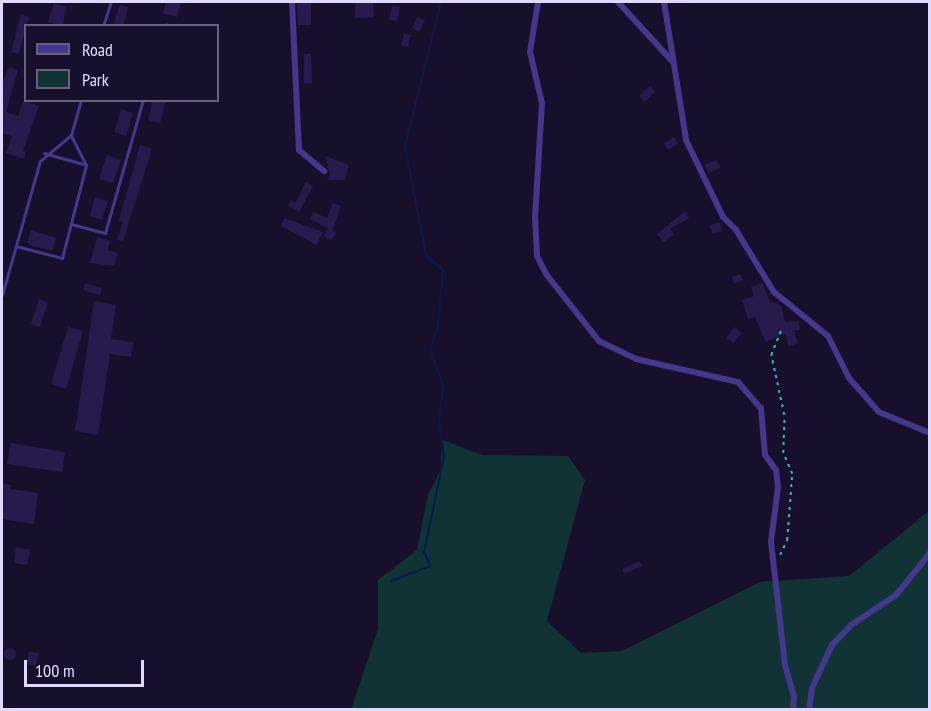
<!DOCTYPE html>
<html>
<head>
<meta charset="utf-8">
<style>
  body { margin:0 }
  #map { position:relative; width:931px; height:711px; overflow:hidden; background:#170f2b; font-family:"PT Sans Narrow",sans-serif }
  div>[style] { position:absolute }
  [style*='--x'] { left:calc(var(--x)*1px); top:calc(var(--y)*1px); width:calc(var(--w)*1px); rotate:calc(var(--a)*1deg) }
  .green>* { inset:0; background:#123335 }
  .stream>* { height:2px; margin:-1px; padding:0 1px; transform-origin:1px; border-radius:1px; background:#081a4b }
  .building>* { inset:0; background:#291a4d }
  .round { border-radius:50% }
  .path>* { height:1.5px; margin-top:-0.75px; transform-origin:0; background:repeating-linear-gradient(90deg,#2abdc2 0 3px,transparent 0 7.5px) }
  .lane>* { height:3px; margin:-1.5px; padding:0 1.5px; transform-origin:1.5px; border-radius:1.5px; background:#43388c }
  .street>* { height:6px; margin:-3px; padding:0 3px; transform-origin:3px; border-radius:3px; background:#43388c }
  span { translate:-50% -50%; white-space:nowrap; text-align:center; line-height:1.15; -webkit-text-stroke:5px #170f2b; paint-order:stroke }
  .frame { position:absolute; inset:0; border:3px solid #e1d9ff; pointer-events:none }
  .legend { position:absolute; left:24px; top:24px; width:195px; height:78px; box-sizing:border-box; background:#170f2b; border:2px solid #686080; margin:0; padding:8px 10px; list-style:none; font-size:18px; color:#e1d9ff }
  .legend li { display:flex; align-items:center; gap:12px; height:30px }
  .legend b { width:30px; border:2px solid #686080 }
  .scale { position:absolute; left:24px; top:660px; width:120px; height:27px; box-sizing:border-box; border:3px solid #e1d9ff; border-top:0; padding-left:8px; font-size:18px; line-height:21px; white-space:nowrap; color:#e1d9ff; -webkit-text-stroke:4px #170f2b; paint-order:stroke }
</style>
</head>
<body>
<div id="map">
  <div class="green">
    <div style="clip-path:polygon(442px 440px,483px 455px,568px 456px,585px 480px,547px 621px,581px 653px,622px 651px,760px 582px,849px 576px,929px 511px,929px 709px,351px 710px,378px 629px,378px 580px,417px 550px,428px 495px,441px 469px)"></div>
  </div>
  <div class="stream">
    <div style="--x:391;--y:581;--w:42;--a:-21"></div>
    <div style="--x:430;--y:566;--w:15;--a:-113"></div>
    <div style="--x:424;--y:552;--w:97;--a:-78.1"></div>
    <div style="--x:444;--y:457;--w:34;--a:-98"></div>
    <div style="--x:439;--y:423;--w:37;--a:-84"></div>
    <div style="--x:443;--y:386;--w:39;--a:-109"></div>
    <div style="--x:430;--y:349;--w:24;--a:-71"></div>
    <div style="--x:438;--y:326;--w:56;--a:-84.9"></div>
    <div style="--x:443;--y:270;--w:23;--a:-139"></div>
    <div style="--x:426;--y:255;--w:111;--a:-100.9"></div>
    <div style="--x:405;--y:146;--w:148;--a:-76"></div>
  </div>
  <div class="building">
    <div style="clip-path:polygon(166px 2px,181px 2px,177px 17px,163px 13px)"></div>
    <div style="clip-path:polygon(297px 2px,311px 2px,311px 25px,298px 25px)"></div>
    <div style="clip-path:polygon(355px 2px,373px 2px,374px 17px,355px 18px)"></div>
    <div style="clip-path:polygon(54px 3px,67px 7px,62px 26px,48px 22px)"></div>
    <div style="clip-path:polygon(120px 5px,128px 7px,123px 26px,113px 26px)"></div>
    <div style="clip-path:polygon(392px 6px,400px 7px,397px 21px,389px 20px)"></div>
    <div style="clip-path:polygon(21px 15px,29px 17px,19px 54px,11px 52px)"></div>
    <div style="clip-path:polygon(417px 17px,425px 20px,419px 32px,412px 28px)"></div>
    <div style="clip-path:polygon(404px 34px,411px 35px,408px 47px,401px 46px)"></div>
    <div style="clip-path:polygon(304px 54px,311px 54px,312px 83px,304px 83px)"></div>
    <div style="clip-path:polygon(9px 67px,18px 70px,6px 112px,18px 116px,23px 101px,39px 106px,23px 151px,26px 152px,24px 159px,6px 153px,12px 136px,2px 133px,2px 84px)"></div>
    <div style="clip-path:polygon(650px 86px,655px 92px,644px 102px,639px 96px)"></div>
    <div style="clip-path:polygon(153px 100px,166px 100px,160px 123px,148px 120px)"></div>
    <div style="clip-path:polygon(121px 109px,133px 113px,126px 136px,114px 132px)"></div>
    <div style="clip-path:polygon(674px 137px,678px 144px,668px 150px,664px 143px)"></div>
    <div style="clip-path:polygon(140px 145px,152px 149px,123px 241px,117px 240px,123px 222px,119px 220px)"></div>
    <div style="clip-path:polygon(107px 155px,121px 160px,113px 183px,99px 179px)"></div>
    <div style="clip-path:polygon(325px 156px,349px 165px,345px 180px,327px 180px,330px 174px)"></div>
    <div style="clip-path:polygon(717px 160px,720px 168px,708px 173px,705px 164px)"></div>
    <div style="clip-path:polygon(306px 182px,313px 186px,299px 212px,288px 206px,291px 200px,295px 203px)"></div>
    <div style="clip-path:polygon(95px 197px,108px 201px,102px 220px,90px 216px)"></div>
    <div style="clip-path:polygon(333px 203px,341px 206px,333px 230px,336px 233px,331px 241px,324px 236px,328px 228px,310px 219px,313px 212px,327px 218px)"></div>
    <div style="clip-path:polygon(685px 211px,689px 218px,670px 229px,674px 234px,664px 242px,657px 234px)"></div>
    <div style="clip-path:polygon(284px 218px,323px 232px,316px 245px,281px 226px)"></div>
    <div style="clip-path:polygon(720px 222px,722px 231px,712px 234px,710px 225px)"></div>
    <div style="clip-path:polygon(31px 230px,56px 238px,52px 251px,27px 244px)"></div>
    <div style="clip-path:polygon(97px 237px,110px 241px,108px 250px,118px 253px,114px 266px,90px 263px)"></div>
    <div style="clip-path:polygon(740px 274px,743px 280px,734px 284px,732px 277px)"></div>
    <div style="clip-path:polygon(85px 283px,102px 288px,100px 295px,83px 290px)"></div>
    <div style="clip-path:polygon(762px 283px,770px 301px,781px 305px,785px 322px,799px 321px,800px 330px,794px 330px,798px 343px,789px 346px,785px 334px,766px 342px,755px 317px,748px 319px,742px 300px,754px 296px,751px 287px)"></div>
    <div style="clip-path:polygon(39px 299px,48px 302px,40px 327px,31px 324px)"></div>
    <div style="clip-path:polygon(94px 301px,116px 305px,111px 339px,133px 342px,131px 357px,110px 354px,98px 435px,75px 431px)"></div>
    <div style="clip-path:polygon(68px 327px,83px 331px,66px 389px,51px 384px)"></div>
    <div style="clip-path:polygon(735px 327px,742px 333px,733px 343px,726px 338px)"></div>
    <div style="clip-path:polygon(11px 443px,65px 452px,62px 472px,7px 464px)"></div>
    <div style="clip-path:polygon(2px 483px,11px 485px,10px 489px,38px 493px,34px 524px,2px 519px)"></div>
    <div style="clip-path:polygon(16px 547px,30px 550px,27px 565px,14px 563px)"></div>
    <div style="clip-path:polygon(639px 561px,642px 566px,624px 574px,622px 569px)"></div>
    <div class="round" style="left:4px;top:648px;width:12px;height:12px"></div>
    <div style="clip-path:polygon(29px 651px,39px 654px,35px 666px,26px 663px)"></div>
  </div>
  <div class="path">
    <div style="--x:780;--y:555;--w:17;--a:-65"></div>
    <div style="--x:787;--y:540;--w:66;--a:-85.7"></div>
    <div style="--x:792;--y:474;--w:23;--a:-113"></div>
    <div style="--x:783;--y:453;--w:38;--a:-88"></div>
    <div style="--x:784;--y:415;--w:61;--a:-102.2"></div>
    <div style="--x:771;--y:355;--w:27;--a:-68"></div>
  </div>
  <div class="lane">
    <div style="--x:103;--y:26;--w:25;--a:-72"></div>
    <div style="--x:165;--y:26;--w:2;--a:-63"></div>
    <div style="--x:44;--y:153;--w:44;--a:15.9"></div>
    <div style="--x:71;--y:224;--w:35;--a:15"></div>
    <div style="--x:105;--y:233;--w:138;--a:-74.1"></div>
    <div style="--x:16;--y:246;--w:48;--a:14.6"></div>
    <div style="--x:62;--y:258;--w:96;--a:-75.5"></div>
    <div style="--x:86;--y:165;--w:34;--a:-117"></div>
    <div style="--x:2;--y:295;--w:139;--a:-74.2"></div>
    <div style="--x:40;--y:161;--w:40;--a:-40"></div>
    <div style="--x:71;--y:135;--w:36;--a:-74"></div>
  </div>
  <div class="street">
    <div style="--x:292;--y:2;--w:148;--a:87.3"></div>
    <div style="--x:299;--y:150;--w:33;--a:40"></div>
    <div style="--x:538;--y:2;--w:51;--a:99.1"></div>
    <div style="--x:530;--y:52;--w:52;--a:76.8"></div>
    <div style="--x:542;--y:103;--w:114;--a:93.5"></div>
    <div style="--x:535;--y:217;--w:39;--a:87"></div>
    <div style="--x:537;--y:256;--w:20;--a:63"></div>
    <div style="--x:546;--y:274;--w:85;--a:51.7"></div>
    <div style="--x:599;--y:341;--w:41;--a:25.9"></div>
    <div style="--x:636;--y:359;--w:105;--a:12.7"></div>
    <div style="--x:738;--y:382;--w:35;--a:49"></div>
    <div style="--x:761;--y:408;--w:47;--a:85.1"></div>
    <div style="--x:765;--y:455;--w:19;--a:54"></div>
    <div style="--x:776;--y:470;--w:17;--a:83"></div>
    <div style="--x:778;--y:487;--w:55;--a:97.3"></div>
    <div style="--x:771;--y:542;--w:124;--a:83.5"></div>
    <div style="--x:785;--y:665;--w:32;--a:74"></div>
    <div style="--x:794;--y:696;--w:14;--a:94"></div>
    <div style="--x:618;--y:2;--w:80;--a:47.5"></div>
    <div style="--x:664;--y:2;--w:140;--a:80.9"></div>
    <div style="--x:686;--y:140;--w:85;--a:64.3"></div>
    <div style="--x:723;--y:217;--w:18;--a:45"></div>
    <div style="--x:736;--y:230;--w:73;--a:58.5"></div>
    <div style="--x:774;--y:292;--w:70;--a:39.2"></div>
    <div style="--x:828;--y:336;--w:47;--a:63.4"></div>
    <div style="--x:849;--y:378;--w:45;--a:48.6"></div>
    <div style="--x:879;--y:412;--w:55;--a:22.4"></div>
    <div style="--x:809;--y:710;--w:22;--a:-82"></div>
    <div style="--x:812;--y:688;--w:47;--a:-65.1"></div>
    <div style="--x:832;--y:645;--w:28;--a:-46"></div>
    <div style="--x:851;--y:625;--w:54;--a:-33.7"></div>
    <div style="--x:896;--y:595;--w:54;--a:-51"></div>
  </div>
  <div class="frame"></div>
  <ul class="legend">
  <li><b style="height:8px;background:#43388c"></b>Road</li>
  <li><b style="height:16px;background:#123335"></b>Park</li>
  </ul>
  <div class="scale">100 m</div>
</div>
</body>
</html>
